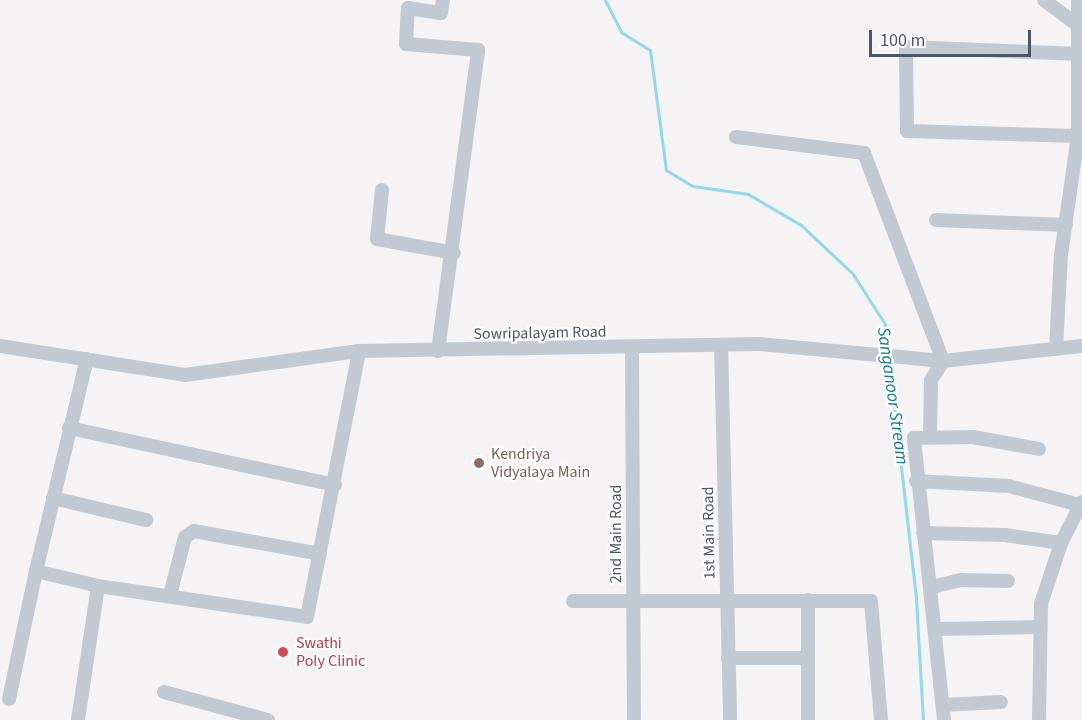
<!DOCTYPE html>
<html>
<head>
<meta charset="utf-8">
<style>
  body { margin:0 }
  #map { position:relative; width:1082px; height:720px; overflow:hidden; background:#f5f3f3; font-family:"Source Sans 3",sans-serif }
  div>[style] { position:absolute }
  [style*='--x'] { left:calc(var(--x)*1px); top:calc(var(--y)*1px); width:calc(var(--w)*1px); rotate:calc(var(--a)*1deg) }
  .stream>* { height:3px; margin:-1.5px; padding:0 1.5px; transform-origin:1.5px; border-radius:1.5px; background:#90daee }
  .minor>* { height:14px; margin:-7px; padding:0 7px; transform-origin:7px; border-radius:7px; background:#c1cad2 }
  .dots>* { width:16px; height:16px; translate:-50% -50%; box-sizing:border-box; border:3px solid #fff; border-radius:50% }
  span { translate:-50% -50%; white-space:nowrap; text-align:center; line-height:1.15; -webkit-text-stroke:4.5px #fff; paint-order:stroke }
  .street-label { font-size:16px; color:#4a5661 }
  .education-label { font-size:16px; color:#785e54 }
  .left { translate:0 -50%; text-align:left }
  .health-label { font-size:16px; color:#be3a42 }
  .water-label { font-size:18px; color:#0c7c9b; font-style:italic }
  .scale { position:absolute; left:869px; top:30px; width:162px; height:27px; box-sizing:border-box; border:3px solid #4a5661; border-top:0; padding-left:8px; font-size:18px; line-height:21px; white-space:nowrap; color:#4a5661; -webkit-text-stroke:4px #fff; paint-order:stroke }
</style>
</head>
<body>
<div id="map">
  <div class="stream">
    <div style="--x:605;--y:0;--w:36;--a:63"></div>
    <div style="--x:621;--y:32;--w:34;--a:32"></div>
    <div style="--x:650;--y:50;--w:121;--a:82.4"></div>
    <div style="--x:666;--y:170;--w:31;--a:31"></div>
    <div style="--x:693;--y:186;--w:56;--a:8.3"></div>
    <div style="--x:748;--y:194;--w:61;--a:30.3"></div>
    <div style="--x:801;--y:225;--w:71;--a:43.3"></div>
    <div style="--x:853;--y:274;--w:59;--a:57.4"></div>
    <div style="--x:885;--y:324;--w:27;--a:84"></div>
    <div style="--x:889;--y:361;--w:240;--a:83.5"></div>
    <div style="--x:916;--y:599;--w:121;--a:86.7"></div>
  </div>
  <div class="minor">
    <div style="--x:1044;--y:0;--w:45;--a:36.9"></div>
    <div style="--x:1078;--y:136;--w:171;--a:-178.3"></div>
    <div style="--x:907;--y:131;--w:84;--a:-90.7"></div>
    <div style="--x:906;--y:47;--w:175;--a:2.3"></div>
    <div style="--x:736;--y:137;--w:129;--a:7.1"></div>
    <div style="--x:864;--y:153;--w:222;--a:69.2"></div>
    <div style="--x:943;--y:361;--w:22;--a:122"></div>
    <div style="--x:931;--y:380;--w:55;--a:91"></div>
    <div style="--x:382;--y:190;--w:49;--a:95.8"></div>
    <div style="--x:377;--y:239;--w:78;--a:10.3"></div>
    <div style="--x:936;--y:220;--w:130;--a:2.2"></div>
    <div style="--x:721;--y:345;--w:375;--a:88.6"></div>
    <div style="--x:0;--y:346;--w:187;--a:8.9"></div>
    <div style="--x:185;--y:375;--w:176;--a:-7.9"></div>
    <div style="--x:359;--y:351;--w:400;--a:-1"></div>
    <div style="--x:759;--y:344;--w:185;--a:5.3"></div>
    <div style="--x:943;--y:361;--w:140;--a:-6.2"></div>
    <div style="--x:632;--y:347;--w:373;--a:89.7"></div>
    <div style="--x:1056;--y:349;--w:94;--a:-87"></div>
    <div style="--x:1061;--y:255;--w:120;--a:-81.9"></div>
    <div style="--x:1078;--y:136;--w:136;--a:-90"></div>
    <div style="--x:438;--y:351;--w:304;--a:-82.4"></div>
    <div style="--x:478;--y:50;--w:72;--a:-175.2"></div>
    <div style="--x:406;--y:44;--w:36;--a:-87"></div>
    <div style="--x:408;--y:8;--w:33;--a:9"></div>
    <div style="--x:441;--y:13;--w:13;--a:-81"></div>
    <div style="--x:69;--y:428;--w:272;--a:12.1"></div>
    <div style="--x:916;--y:481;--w:93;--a:3.1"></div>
    <div style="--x:1009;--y:486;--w:73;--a:15"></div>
    <div style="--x:53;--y:498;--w:96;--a:13.3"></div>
    <div style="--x:923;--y:533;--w:82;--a:1.4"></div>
    <div style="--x:1005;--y:535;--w:57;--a:8.1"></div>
    <div style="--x:36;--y:571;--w:218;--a:-76.5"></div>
    <div style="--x:98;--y:586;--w:211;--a:8.4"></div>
    <div style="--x:307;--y:617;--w:271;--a:-78.9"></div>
    <div style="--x:932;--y:587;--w:30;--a:-14"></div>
    <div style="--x:961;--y:580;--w:47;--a:1.2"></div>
    <div style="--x:170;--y:595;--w:60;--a:-75.5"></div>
    <div style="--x:185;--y:537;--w:11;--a:-34"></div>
    <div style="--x:194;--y:531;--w:128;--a:10.3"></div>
    <div style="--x:573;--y:601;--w:298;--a:0"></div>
    <div style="--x:871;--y:601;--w:119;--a:85.2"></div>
    <div style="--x:938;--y:629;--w:101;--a:-1.1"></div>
    <div style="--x:728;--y:658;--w:80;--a:0"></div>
    <div style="--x:164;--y:692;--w:108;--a:15.1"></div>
    <div style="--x:9;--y:699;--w:131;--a:-78.1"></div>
    <div style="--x:36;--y:571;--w:64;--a:13.6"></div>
    <div style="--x:98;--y:586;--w:135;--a:98.5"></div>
    <div style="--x:943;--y:705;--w:58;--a:-3"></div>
    <div style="--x:808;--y:720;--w:120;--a:-90"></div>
    <div style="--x:944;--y:720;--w:284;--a:-96.1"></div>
    <div style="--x:914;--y:438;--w:59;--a:-1"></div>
    <div style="--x:973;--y:437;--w:67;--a:10.3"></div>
    <div style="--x:1039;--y:720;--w:116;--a:-89"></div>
    <div style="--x:1041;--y:604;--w:64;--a:-71.8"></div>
    <div style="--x:1061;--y:543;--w:46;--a:-62.9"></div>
  </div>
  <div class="dots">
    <div style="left:479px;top:463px;background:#8d6e63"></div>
    <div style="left:283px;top:652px;background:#e0444e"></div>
  </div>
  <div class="street-label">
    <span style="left:540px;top:333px;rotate:-1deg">Sowripalayam Road</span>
    <span style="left:709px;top:533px;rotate:-91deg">1st Main Road</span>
    <span style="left:616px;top:534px;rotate:-90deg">2nd Main Road</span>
  </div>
  <div class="education-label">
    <span class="left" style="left:491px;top:463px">Kendriya<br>Vidyalaya Main</span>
  </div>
  <div class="health-label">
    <span class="left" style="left:296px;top:652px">Swathi<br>Poly Clinic</span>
  </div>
  <div class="water-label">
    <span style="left:892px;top:396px;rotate:82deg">Sanganoor Stream</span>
  </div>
  <div class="scale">100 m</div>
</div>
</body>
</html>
